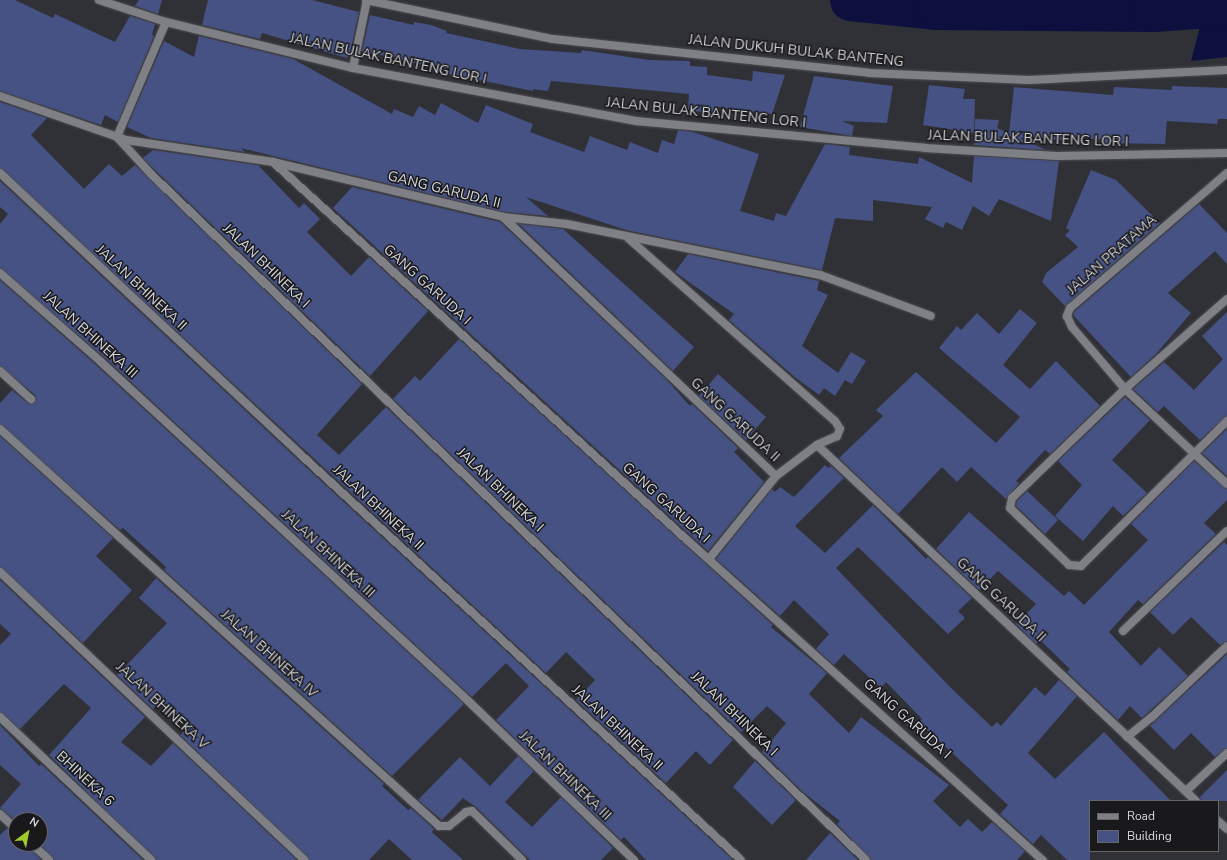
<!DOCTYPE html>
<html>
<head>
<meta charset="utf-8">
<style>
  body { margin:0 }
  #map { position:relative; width:1227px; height:860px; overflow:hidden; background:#303137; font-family:"Nunito Sans",sans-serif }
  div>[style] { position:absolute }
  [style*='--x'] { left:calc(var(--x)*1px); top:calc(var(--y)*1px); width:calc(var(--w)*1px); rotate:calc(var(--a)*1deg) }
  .water>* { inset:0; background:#0d103e }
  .river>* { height:41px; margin:-20.5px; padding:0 20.5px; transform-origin:20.5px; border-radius:20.5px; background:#0d103e }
  .building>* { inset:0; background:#465184 }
  .roads { filter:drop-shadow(0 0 1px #4e4f53) drop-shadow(0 0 1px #4e4f53) }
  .minor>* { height:8px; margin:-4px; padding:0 4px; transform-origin:4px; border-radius:4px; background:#7e8086 }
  span { translate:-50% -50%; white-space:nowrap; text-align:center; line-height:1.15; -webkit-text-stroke:3px #19191c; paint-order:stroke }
  .street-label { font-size:14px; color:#d8d9dc }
  .legend { position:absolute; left:1089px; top:800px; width:130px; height:52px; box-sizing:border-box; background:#19191c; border:1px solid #656669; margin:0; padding:5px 7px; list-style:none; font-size:12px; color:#d8d9dc }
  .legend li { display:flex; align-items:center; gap:8px; height:20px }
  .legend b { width:20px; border:1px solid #656669 }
  .north { position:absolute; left:8px; top:812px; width:40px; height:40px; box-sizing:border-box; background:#19191c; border:1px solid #656669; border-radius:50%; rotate:32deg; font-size:11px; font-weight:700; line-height:16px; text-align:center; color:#d8d9dc }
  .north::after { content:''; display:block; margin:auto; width:14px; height:18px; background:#a1c92a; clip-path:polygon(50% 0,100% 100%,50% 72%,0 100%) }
</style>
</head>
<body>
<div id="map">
  <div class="water">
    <div style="clip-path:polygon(1207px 0,1227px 0,1227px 57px,1191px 61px)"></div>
  </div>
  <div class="river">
    <div style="--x:850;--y:0;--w:85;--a:6"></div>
    <div style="--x:935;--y:9;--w:218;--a:0.5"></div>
    <div style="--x:1153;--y:11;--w:74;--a:-3.9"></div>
  </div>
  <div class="building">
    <div style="clip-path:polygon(0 0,15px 0,53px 18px,55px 14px,115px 42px,130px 16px,155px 24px,152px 35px,154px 36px,118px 122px,105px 115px,101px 125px,0 91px)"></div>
    <div style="clip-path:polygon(139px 0,162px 0,158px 14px,135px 6px)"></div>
    <div style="clip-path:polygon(208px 0,312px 0,359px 12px,350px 53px,347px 58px,262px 33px,260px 39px,202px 25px)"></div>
    <div style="clip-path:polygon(370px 15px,414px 25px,414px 22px,431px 25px,447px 31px,446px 33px,520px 49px,581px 53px,582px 50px,649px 60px,690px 61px,690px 66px,707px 67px,707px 75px,752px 81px,753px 71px,785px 75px,772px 114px,717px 107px,716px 114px,688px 110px,689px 94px,551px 81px,548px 91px,533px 89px,533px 91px,439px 72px,440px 69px,373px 53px,372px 58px,361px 56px)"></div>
    <div style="clip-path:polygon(199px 36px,293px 59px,392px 114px,394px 109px,413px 117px,419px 106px,435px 115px,441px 103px,478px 123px,486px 105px,533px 124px,530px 132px,584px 152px,590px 136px,627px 150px,630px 142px,658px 153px,662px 140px,674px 144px,678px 130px,693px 132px,759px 154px,740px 211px,774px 221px,776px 213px,786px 216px,825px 144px,850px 147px,849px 155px,918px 164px,919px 157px,972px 183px,974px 156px,1059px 161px,1051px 221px,999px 199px,989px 216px,973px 206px,962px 230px,946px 222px,943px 228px,925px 219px,932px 207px,873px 200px,873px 221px,835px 218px,822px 270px,626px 230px,526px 197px,548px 216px,504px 212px,241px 148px,245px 152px,151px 138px,127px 127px,164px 41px,194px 57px)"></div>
    <div style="clip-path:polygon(814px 76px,893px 86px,887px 123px,842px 121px,854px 126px,852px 136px,800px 127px)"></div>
    <div style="clip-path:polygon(929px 85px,965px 89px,963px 99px,975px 99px,974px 133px,923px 125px)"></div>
    <div style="clip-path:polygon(1172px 86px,1227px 88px,1227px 119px,1218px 119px,1217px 124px,1167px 121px,1165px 144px,1103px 143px,1104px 140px,1063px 136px,1062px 140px,1020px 138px,1046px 150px,974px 145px,975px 119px,999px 120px,997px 128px,1009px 133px,1014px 87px,1113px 95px,1114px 87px,1172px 90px)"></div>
    <div style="clip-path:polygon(0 102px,47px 118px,31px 135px,84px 189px,109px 164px,122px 176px,135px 165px,362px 384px,317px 435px,339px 455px,386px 407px,733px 740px,710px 765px,696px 751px,666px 783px,576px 700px,595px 680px,566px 652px,546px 673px,0 168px)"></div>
    <div style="clip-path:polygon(153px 150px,258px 165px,299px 208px,304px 203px,320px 219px,307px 232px,351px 276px,369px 257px,428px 311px,370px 376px,156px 171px,143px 158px)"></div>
    <div style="clip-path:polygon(1091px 170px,1116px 180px,1160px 223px,1065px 306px,1042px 282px,1046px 273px,1078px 247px,1065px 235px,1070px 230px,1066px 228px)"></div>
    <div style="clip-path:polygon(0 181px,296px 458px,733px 860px,646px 860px,624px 837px,621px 840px,496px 720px,529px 686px,506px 663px,472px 697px,104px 357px,0 268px,0 224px,8px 214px,0 207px)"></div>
    <div style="clip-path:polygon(352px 187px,500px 222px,666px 379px,690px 406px,692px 404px,738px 448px,734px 452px,764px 482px,708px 551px,333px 208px)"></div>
    <div style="clip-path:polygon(1199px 204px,1227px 233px,1227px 264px,1215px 251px,1168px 293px,1191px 313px,1156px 354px,1131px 377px,1073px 315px,1075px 311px)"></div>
    <div style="clip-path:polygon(519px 224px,563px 229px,694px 347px,673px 371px)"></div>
    <div style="clip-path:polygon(688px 254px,819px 281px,817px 290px,828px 295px,802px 346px,838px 373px,851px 352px,866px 361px,852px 384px,845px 380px,835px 396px,824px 388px,819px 395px,796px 378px,729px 320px,734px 314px,675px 272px)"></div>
    <div style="clip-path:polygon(0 280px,96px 365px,464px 704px,392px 776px,164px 570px,166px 567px,123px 528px,120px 530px,0 424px,0 403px,12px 390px,29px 404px,36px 400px,35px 395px,0 366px)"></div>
    <div style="clip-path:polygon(1020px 309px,1037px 323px,1003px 365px,1030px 389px,1056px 361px,1100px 406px,1050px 454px,1045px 450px,1016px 481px,1019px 483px,1006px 499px,971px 467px,957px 482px,942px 467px,898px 514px,839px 458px,883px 416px,876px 410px,916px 372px,996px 443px,1020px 417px,939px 348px,957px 326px,961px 330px,977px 313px,999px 334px)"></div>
    <div style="clip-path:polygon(1227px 312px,1227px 416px,1200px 440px,1164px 406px,1158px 412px,1133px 389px,1164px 362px,1194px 390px,1223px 359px,1202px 336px)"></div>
    <div style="clip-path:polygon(459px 339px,773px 625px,771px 627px,827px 673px,809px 694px,849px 733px,861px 717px,949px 785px,933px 801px,960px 827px,968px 819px,982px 832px,992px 822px,1025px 851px,1017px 860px,871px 860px,837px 824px,840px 821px,803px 792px,762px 752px,786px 723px,767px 706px,741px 732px,393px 399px,415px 376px,420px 381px)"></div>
    <div style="clip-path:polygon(718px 374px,766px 417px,746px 440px,699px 396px)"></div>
    <div style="clip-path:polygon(1125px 397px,1150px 420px,1112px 460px,1147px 493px,1123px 516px,1113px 506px,1083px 541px,1055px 516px,1082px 485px,1058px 461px)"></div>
    <div style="clip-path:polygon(1227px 429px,1227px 476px,1202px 453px)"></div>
    <div style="clip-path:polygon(0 436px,113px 538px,96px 556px,132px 590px,83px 643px,0 567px)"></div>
    <div style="clip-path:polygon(1194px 461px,1227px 489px,1227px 500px,1204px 523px,1216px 534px,1143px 604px,1138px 600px,1109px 632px,1141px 666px,1159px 647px,1188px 676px,1142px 718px,1130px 706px,1118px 720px,1067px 672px,1070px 669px,1040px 640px,1036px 644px,1016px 624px,1036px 604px,998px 571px,979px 590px,936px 549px,969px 512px,1064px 596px,1069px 591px,1084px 605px,1148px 540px,1131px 524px)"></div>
    <div style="clip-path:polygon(825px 465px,828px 468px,831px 466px,844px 478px,795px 526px,825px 553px,873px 505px,926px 559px,928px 557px,972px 598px,958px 611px,965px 618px,948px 634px,858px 547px,836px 568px,951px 688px,992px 727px,997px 722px,1001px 726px,1035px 687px,1045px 696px,1059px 680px,1077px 696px,1028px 753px,1055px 779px,1104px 732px,1171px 801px,1090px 801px,1090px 860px,1067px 860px,1041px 835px,1033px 844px,1000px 814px,1008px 805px,919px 722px,922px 719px,886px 682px,881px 688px,844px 654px,834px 665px,816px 649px,829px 634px,794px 600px,780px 616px,716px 559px,772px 489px,775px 492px,780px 487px,794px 497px)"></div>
    <div style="clip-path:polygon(1027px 491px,1058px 520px,1045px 534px,1016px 506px,1017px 501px)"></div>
    <div style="clip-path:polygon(1224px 542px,1227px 545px,1227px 641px,1220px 645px,1191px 617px,1173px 635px,1150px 612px)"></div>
    <div style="clip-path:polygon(156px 578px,384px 784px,382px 786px,408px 810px,411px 808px,434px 829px,432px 832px,463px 860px,412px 860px,389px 839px,369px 860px,310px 860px,180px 735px,187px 728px,160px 702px,153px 709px,117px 675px,167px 623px,139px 598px)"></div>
    <div style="clip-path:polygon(0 580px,145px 717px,121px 742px,151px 766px,173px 743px,297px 860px,156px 860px,49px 755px,91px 708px,64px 684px,20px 729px,0 712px,0 645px,11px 634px,0 624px)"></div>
    <div style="clip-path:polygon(1227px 654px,1227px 748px,1215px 757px,1191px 733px,1174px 750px,1150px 726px)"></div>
    <div style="clip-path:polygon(0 725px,39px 766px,41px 764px,143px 860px,54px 860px,40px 844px,40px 820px,16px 821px,0 808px,21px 784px,0 765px)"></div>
    <div style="clip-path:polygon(518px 756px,534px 771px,505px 802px,532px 827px,561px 797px,613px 848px,601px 860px,530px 860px,476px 807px,463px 798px,442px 820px,418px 800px,460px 757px,490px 786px)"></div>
    <div style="clip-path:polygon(755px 761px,796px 800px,772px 825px,733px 787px)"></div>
    <div style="clip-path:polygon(1227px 770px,1227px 801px,1201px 801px,1200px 797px)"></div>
    <div style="clip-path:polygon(7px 828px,16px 834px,16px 844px,27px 844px,41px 860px,0 860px,0 835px)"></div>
    <div style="clip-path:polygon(830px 833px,858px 860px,806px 860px)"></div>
  </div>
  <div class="roads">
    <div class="minor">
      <div style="--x:99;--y:0;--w:71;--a:18.2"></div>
      <div style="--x:166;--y:22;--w:193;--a:13.8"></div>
      <div style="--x:353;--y:68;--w:288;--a:10.6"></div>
      <div style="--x:636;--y:121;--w:290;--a:5.3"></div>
      <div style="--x:925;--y:148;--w:132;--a:3.5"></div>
      <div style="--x:1057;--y:156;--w:170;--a:-1"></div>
      <div style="--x:366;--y:0;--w:191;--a:11.8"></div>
      <div style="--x:553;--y:39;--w:318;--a:6.1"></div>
      <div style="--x:869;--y:73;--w:160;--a:2.5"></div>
      <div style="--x:1029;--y:80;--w:198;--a:-2.9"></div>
      <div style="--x:166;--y:22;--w:125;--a:113.1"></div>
      <div style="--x:117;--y:137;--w:52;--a:47.4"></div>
      <div style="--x:152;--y:175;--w:989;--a:43.81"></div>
      <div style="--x:353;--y:68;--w:69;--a:-78.4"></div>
      <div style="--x:0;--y:96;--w:133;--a:19.2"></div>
      <div style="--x:126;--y:140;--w:149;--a:8.5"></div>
      <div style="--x:273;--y:162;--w:236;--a:13.4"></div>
      <div style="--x:503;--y:217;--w:64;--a:6.2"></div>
      <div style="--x:567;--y:224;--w:258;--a:11.4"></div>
      <div style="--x:820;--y:275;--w:118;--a:20.3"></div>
      <div style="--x:273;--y:162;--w:561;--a:42.4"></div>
      <div style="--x:687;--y:540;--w:479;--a:42"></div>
      <div style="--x:0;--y:173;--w:411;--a:43.1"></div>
      <div style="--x:300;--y:454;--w:599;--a:42.63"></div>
      <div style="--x:1227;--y:173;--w:207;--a:139.3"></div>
      <div style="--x:1070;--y:308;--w:9;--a:111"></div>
      <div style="--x:1067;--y:316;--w:12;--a:66"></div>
      <div style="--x:1072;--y:327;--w:82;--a:49.5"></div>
      <div style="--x:1125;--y:389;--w:139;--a:43"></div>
      <div style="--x:503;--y:217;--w:376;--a:43.5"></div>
      <div style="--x:776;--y:476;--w:51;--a:-37.1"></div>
      <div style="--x:817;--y:445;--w:520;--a:43.21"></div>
      <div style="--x:628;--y:238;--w:276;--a:41.5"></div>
      <div style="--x:835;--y:421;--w:9;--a:58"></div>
      <div style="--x:840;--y:429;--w:8;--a:113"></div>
      <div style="--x:837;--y:436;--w:22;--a:156"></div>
      <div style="--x:0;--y:273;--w:133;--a:41.3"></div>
      <div style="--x:100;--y:361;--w:494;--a:42.7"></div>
      <div style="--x:463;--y:696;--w:237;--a:43.8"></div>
      <div style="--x:1227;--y:299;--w:136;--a:138.6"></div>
      <div style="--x:1125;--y:389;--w:157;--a:136"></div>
      <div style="--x:1012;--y:498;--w:10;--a:101"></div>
      <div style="--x:1010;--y:508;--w:82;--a:44"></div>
      <div style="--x:1069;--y:565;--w:12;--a:5"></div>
      <div style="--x:1081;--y:566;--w:206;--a:-44.8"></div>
      <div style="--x:0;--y:371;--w:42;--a:42.1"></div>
      <div style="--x:0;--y:429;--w:592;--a:42.12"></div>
      <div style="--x:439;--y:826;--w:10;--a:0"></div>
      <div style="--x:449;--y:826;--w:22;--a:-39"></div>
      <div style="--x:466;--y:812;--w:6;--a:-9"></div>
      <div style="--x:472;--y:811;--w:70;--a:44.4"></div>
      <div style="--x:709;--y:559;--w:107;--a:-51.1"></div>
      <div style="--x:0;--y:572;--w:419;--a:43.4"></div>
      <div style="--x:1123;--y:631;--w:144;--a:-43.9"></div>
      <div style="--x:0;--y:717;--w:208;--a:43.4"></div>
      <div style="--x:1127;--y:737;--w:32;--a:-39"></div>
      <div style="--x:1152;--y:717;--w:103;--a:-43.4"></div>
      <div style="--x:1186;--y:791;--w:56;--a:-42.8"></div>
      <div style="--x:0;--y:814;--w:22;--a:43"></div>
      <div style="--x:1218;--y:821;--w:12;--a:42"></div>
      <div style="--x:32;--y:844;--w:23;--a:43"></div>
    </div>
  </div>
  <div class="street-label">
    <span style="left:796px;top:51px;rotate:6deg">JALAN DUKUH BULAK BANTENG</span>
    <span style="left:388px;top:59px;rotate:12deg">JALAN BULAK BANTENG LOR I</span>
    <span style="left:706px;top:113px;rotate:6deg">JALAN BULAK BANTENG LOR I</span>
    <span style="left:1028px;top:139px;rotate:2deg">JALAN BULAK BANTENG LOR I</span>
    <span style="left:444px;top:190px;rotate:14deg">GANG GARUDA II</span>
    <span style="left:1112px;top:255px;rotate:-41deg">JALAN PRATAMA</span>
    <span style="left:266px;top:266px;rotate:44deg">JALAN BHINEKA I</span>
    <span style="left:427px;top:285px;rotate:42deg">GANG GARUDA I</span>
    <span style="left:141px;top:288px;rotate:43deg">JALAN BHINEKA II</span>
    <span style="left:90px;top:335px;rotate:42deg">JALAN BHINEKA III</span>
    <span style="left:735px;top:420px;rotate:43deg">GANG GARUDA II</span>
    <span style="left:500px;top:490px;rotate:44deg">JALAN BHINEKA I</span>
    <span style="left:666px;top:503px;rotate:42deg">GANG GARUDA I</span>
    <span style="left:378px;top:508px;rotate:43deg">JALAN BHINEKA II</span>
    <span style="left:328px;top:554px;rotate:43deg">JALAN BHINEKA III</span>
    <span style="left:1001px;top:600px;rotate:43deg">GANG GARUDA II</span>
    <span style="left:269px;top:654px;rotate:42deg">JALAN BHINEKA IV</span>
    <span style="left:162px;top:706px;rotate:43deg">JALAN BHINEKA V</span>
    <span style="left:734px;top:714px;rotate:44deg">JALAN BHINEKA I</span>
    <span style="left:907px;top:719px;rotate:42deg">GANG GARUDA I</span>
    <span style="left:617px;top:728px;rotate:43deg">JALAN BHINEKA II</span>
    <span style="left:565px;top:776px;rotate:44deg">JALAN BHINEKA III</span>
    <span style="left:85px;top:779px;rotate:43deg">BHINEKA 6</span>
  </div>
  <ul class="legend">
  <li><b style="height:5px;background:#7e8086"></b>Road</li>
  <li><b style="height:11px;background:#465184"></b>Building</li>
  </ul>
  <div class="north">N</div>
</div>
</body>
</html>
